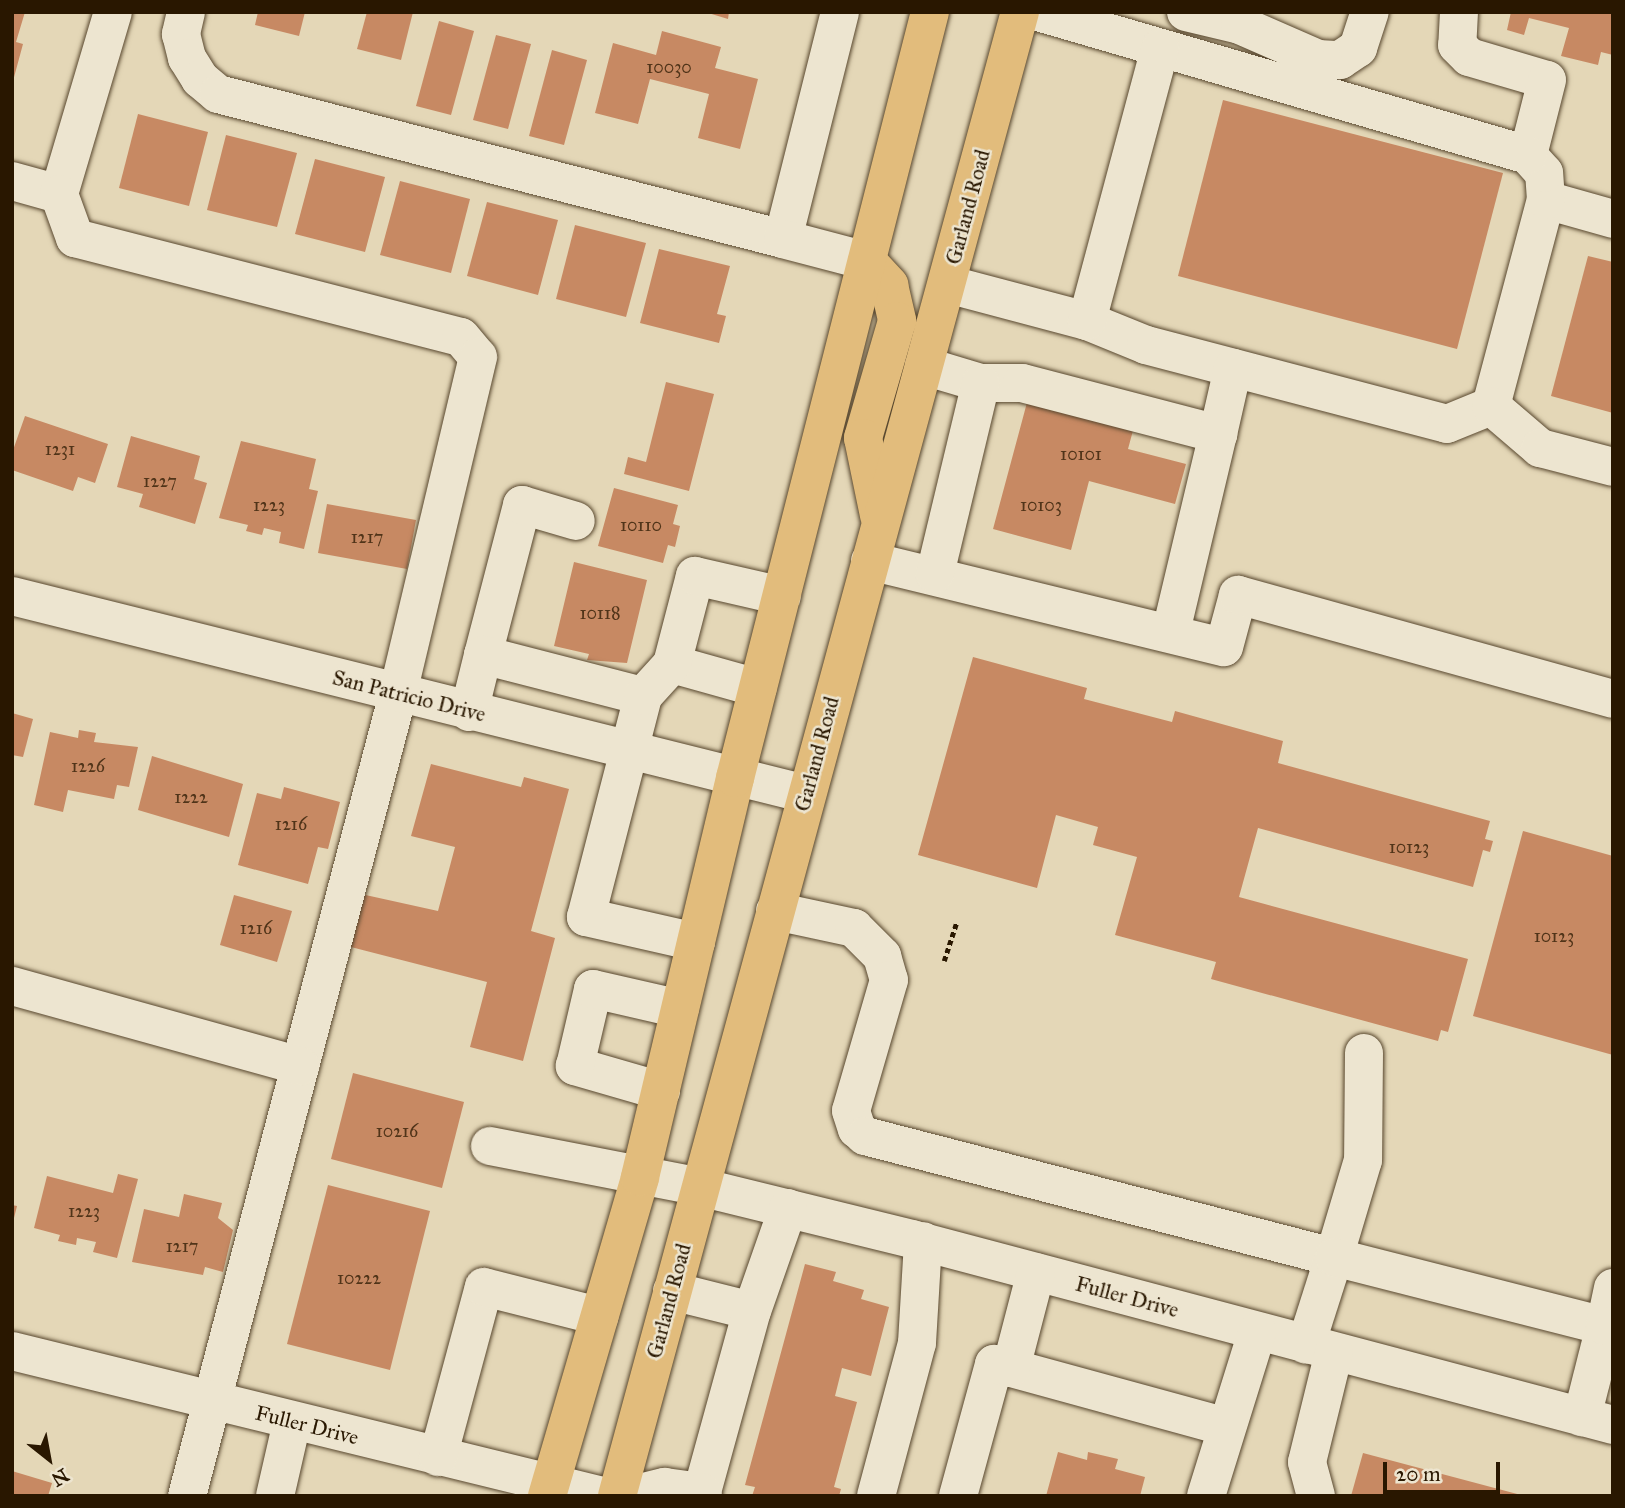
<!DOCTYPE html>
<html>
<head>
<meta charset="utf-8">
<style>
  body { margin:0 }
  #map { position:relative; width:1625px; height:1508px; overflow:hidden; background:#e4d7b7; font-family:"IM FELL Great Primer",serif }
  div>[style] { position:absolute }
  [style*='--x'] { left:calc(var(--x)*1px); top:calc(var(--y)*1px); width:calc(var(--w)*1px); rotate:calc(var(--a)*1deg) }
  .building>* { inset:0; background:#c78963 }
  .path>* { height:4.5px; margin-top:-2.25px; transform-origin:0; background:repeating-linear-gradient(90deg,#291700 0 5px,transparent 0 8.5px) }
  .roads { filter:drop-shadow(0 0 2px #58472e) drop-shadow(0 0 2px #58472e) }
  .minor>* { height:38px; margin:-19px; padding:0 19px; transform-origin:19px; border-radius:19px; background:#ede5d0 }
  .major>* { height:38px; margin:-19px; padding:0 19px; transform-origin:19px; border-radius:19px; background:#e2bc7c }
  span { translate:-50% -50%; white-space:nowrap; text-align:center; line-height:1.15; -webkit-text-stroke:5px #ede5d0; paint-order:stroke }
  .number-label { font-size:18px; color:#503419 }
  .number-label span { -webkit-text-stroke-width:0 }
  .street-label { font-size:21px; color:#291700 }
  .frame { position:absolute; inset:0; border:14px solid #291700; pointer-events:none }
  .north { position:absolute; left:14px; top:1424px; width:70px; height:70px; -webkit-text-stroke:5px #ede5d0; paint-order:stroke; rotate:149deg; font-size:19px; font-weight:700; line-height:28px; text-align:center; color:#291700 }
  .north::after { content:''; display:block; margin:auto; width:24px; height:32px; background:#291700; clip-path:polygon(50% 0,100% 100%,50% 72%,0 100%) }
  .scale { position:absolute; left:1383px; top:1462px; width:117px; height:32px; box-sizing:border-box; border:4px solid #291700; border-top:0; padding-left:9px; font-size:21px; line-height:24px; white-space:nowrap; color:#291700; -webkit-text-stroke:5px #ede5d0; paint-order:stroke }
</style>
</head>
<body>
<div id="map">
  <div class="building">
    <div style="clip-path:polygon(12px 12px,25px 12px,16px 42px,23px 44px,13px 81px)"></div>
    <div style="clip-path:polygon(258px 12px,305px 12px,299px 36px,255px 25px)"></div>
    <div style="clip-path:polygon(367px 12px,413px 12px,401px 60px,357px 49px)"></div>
    <div style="clip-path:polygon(705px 12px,729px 12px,728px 19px)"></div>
    <div style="clip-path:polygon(1511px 12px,1613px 12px,1613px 55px,1601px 52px,1598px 65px,1561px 56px,1569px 28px,1529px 18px,1524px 35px,1507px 30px)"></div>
    <div style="clip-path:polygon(439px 21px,474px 31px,451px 115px,416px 106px)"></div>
    <div style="clip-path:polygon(662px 31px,721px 47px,715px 68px,758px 79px,740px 149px,698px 138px,709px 94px,650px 79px,638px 124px,595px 113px,613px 43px,656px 55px)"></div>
    <div style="clip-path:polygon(496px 35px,531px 44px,508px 129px,473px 120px)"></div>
    <div style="clip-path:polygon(552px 50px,587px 60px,564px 145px,529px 136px)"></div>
    <div style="clip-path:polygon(1223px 100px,1503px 173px,1457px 349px,1178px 276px)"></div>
    <div style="clip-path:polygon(138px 114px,208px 132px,189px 206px,119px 188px)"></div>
    <div style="clip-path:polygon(226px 135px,297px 153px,277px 227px,207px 210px)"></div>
    <div style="clip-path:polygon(315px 159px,385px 177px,365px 252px,295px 234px)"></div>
    <div style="clip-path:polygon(400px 181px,470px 199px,451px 273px,380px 255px)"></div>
    <div style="clip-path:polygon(487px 202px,558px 220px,538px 295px,467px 276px)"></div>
    <div style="clip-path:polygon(575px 225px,646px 243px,626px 317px,556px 299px)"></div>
    <div style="clip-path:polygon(659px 249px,730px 266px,717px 314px,726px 316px,719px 343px,640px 323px)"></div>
    <div style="clip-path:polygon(1588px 256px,1613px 262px,1613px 413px,1551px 396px)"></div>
    <div style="clip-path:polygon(666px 382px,714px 394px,689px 491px,624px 474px,628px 457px,646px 462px)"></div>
    <div style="clip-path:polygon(1029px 395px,1135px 423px,1128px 449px,1186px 464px,1175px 504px,1089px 481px,1071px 550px,993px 529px)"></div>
    <div style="clip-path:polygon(25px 416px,108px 444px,95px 483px,78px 477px,73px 491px,12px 470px,12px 453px)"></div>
    <div style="clip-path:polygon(131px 436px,200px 456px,194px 479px,207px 483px,195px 524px,139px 507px,143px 494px,117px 487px)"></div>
    <div style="clip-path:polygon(241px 441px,316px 459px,309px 489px,318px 491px,304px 549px,279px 543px,281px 532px,264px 528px,262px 535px,246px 531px,248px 525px,219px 518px)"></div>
    <div style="clip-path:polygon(614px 488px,678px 505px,673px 524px,680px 526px,675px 547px,668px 545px,663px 563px,598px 546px)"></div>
    <div style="clip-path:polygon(327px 504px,416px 520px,407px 569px,318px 553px)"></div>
    <div style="clip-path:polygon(574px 562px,647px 580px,627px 663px,587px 660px,589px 654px,554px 646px)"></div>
    <div style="clip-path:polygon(973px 657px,1087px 688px,1084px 699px,1172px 722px,1175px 711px,1283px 741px,1278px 763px,1490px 821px,1485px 839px,1493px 841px,1490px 852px,1483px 850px,1473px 887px,1258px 828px,1239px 897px,1468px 959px,1448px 1032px,1441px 1030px,1438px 1041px,1211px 979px,1216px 962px,1115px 935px,1137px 857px,1093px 845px,1098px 827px,1056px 815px,1037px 888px,918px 855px)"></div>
    <div style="clip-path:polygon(12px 713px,33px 719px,23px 757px,12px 755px)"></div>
    <div style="clip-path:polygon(79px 730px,96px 733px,94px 742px,138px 747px,129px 787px,117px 785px,114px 799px,68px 790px,63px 812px,34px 805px,50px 732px,78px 738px)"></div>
    <div style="clip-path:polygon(152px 756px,243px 784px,229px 837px,138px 810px)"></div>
    <div style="clip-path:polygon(431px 764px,521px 787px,524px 777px,569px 789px,531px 931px,555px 938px,523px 1061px,470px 1047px,487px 982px,347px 946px,361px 894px,438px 911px,455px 847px,411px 836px)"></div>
    <div style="clip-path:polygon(284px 787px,340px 802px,328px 849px,318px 847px,308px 884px,238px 865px,257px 793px,281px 799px)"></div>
    <div style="clip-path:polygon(1523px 831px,1613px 856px,1613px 1055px,1473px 1016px)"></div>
    <div style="clip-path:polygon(234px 895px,292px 911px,277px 962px,220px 945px)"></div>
    <div style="clip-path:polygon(353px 1073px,464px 1102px,442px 1188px,331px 1159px)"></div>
    <div style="clip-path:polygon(118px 1174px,138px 1179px,117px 1258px,93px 1252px,96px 1242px,77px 1238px,76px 1245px,58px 1241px,60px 1235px,34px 1228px,47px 1176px,113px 1193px)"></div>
    <div style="clip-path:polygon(328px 1185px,430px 1211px,390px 1370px,287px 1344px)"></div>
    <div style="clip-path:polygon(184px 1194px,222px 1203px,218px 1218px,233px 1230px,223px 1272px,205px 1267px,203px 1275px,132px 1262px,144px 1209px,179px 1217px)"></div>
    <div style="clip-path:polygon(12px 1205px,17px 1206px,13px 1222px,12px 1222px)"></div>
    <div style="clip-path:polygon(805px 1264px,836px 1272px,833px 1281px,864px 1290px,861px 1299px,889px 1307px,871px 1376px,842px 1368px,835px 1396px,857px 1402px,834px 1487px,841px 1489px,839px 1496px,752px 1496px,755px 1487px,745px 1485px)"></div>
    <div style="clip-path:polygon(1058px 1452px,1087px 1460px,1088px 1452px,1118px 1459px,1115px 1469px,1145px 1477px,1140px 1496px,1046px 1496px)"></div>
    <div style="clip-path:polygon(1363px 1453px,1521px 1495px,1521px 1496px,1351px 1496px)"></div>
    <div style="clip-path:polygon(12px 1471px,52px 1483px,48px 1496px,12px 1496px)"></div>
  </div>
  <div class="path">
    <div style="--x:944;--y:961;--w:40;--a:-72"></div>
  </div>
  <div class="roads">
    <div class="minor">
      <div style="--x:186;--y:12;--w:23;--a:103"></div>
      <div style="--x:181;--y:34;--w:25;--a:76"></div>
      <div style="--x:187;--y:58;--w:25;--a:58"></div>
      <div style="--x:200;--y:79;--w:23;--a:40"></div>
      <div style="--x:218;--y:94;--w:583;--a:14.39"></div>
      <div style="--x:840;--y:12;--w:234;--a:104.1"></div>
      <div style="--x:783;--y:239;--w:87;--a:14.7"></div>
      <div style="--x:1186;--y:12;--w:56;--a:13.5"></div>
      <div style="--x:1240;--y:25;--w:85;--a:23.6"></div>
      <div style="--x:1318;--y:59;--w:22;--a:3"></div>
      <div style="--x:1340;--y:60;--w:22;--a:-34"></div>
      <div style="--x:1358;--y:48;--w:38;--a:-72"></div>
      <div style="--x:1459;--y:12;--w:33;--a:93"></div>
      <div style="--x:1457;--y:45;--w:17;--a:45"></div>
      <div style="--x:1469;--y:57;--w:81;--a:16.4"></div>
      <div style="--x:1547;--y:80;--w:77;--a:104.2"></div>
      <div style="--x:12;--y:181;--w:49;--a:15.5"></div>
      <div style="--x:59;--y:194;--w:190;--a:-73.5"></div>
      <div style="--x:59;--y:194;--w:47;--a:70"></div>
      <div style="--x:75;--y:238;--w:398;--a:14.4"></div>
      <div style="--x:461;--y:337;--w:26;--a:50"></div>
      <div style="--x:478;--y:357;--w:346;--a:103.4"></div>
      <div style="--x:398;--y:694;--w:829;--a:104.74"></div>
      <div style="--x:1546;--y:200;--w:70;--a:15.8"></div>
      <div style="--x:947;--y:284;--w:145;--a:14.8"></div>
      <div style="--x:1087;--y:321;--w:64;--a:22.1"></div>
      <div style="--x:1146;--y:345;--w:311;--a:14.7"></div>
      <div style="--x:1447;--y:424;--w:48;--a:-22.2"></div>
      <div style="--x:1491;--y:406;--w:213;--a:-75.1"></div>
      <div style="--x:1546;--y:200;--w:27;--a:-94"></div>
      <div style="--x:1544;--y:173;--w:24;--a:-132"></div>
      <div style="--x:1528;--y:155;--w:510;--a:-163.73"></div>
      <div style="--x:1087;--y:321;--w:282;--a:-75"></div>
      <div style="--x:924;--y:366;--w:59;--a:16.6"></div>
      <div style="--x:981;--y:383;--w:41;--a:0"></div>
      <div style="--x:1022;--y:383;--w:203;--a:14.6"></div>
      <div style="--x:1218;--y:434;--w:203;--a:103.4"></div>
      <div style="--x:1491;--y:406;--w:65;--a:40.6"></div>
      <div style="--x:1540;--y:448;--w:75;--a:14.6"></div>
      <div style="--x:1218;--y:434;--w:68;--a:-77.2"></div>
      <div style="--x:870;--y:561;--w:364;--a:13.7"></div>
      <div style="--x:1224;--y:647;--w:54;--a:-74.9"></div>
      <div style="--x:1238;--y:595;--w:389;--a:15.5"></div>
      <div style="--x:935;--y:574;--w:196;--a:-76.5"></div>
      <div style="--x:12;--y:596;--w:818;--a:14"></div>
      <div style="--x:483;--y:655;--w:155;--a:-75.4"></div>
      <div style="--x:522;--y:505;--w:56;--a:16.5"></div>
      <div style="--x:672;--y:664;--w:89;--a:15.6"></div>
      <div style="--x:469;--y:712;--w:59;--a:-76.2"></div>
      <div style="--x:483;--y:655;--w:165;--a:14.4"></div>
      <div style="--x:775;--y:911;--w:81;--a:12.1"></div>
      <div style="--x:854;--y:928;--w:40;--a:45"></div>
      <div style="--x:882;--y:956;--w:25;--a:74"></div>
      <div style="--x:889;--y:980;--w:136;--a:106.2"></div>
      <div style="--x:851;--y:1111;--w:19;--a:72"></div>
      <div style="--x:857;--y:1129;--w:11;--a:41"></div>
      <div style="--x:865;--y:1136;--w:484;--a:14.5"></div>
      <div style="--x:1334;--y:1257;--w:92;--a:107.7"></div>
      <div style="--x:696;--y:942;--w:113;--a:-167.2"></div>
      <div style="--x:586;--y:917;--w:228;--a:-75.5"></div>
      <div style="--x:643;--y:696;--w:43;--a:-47.8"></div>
      <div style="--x:672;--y:664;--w:91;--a:-75.4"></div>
      <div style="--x:695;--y:576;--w:89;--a:12.9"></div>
      <div style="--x:12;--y:986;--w:299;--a:15.5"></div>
      <div style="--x:1364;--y:1053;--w:107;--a:90.5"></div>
      <div style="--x:1363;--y:1160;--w:101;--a:106.6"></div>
      <div style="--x:1334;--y:1257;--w:280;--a:14.3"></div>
      <div style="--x:1605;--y:1326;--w:94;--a:104.2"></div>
      <div style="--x:661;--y:1091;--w:90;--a:-163.8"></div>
      <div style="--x:575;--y:1066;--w:79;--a:-76.8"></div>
      <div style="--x:593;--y:989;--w:89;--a:12.9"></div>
      <div style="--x:490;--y:1146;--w:214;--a:11"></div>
      <div style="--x:700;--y:1187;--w:218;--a:13.8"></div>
      <div style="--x:912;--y:1239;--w:725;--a:14.86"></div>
      <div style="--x:1613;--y:1288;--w:39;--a:102"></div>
      <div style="--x:1605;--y:1326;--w:8;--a:14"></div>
      <div style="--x:672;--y:1291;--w:82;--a:14"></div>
      <div style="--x:752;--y:1311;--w:109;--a:-70.7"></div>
      <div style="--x:12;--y:1351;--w:609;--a:13.79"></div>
      <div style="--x:1011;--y:1368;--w:223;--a:15.3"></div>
      <div style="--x:438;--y:1457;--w:176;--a:-74.9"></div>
      <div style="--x:484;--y:1287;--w:119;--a:14.2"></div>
      <div style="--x:702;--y:1492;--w:188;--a:-74.6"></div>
      <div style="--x:275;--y:1496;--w:76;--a:-77.1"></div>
      <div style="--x:628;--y:1496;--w:38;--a:-14"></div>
      <div style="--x:665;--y:1487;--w:37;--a:8"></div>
      <div style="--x:702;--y:1492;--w:4;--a:76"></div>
      <div style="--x:876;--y:1496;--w:158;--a:-75"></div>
      <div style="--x:917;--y:1343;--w:102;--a:-86.6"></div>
      <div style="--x:958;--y:1496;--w:137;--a:-74.7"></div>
      <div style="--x:994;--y:1364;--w:17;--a:13"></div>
      <div style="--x:1011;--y:1368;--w:99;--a:-75.4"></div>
      <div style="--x:1206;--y:1496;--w:172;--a:-72.7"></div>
      <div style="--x:1316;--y:1496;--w:35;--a:-105"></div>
      <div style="--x:1307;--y:1462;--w:113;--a:-76.2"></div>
    </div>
    <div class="major">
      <div style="--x:867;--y:261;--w:33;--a:47"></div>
      <div style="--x:889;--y:285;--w:37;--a:77"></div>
      <div style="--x:897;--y:321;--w:122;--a:106.2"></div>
      <div style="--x:863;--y:438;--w:79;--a:78.3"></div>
      <div style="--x:547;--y:1496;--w:332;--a:-73.7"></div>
      <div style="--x:640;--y:1177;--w:410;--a:-76.6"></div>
      <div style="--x:735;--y:778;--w:790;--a:-75.72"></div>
      <div style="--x:617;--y:1496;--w:1538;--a:-74.81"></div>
    </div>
  </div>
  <div class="number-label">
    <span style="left:669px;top:67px">10030</span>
    <span style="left:60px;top:449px">1231</span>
    <span style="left:1081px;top:454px">10101</span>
    <span style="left:160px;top:481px">1227</span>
    <span style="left:269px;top:505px">1223</span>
    <span style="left:1041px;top:505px">10103</span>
    <span style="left:641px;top:525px">10110</span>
    <span style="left:367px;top:537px">1217</span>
    <span style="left:600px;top:613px">10118</span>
    <span style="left:88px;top:766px">1226</span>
    <span style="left:191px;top:797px">1222</span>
    <span style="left:291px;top:824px">1216</span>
    <span style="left:1409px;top:847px">10123</span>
    <span style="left:256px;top:928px">1216</span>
    <span style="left:1554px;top:936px">10123</span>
    <span style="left:397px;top:1131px">10216</span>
    <span style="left:84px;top:1211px">1223</span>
    <span style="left:182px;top:1246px">1217</span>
    <span style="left:359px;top:1278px">10222</span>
  </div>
  <div class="street-label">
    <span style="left:968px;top:207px;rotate:-75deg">Garland Road</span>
    <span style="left:409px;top:696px;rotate:14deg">San Patricio Drive</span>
    <span style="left:817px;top:754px;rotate:-75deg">Garland Road</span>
    <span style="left:1127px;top:1297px;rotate:15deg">Fuller Drive</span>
    <span style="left:669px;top:1301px;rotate:-75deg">Garland Road</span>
    <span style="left:307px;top:1425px;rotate:14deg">Fuller Drive</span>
  </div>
  <div class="frame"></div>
  <div class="north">N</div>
  <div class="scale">20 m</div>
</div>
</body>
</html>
